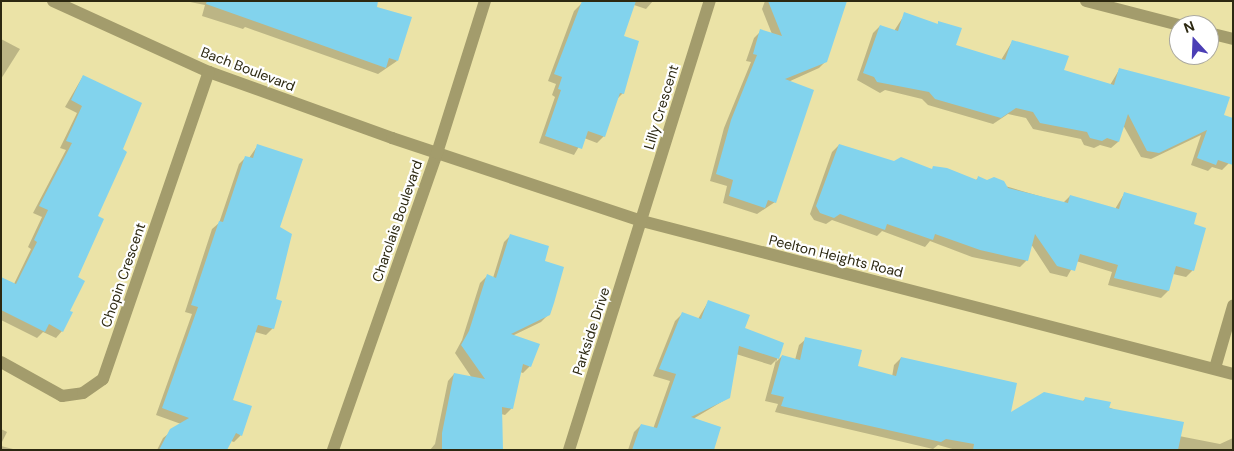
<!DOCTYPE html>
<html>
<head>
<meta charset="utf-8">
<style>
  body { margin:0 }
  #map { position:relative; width:1234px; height:451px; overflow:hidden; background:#ebe3a7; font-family:"DM Sans",sans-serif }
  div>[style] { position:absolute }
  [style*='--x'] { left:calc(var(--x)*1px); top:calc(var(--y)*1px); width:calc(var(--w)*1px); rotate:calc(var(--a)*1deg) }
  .shadow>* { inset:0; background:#0003 }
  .building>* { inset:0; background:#82d3ed }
  .minor>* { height:12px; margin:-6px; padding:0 6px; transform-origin:6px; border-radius:6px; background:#a39c6c }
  span { translate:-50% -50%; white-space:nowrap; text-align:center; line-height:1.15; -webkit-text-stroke:4.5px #fff; paint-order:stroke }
  .street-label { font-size:14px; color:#2c2811 }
  .frame { position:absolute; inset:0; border:2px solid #2c2811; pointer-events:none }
  .north { position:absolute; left:1169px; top:15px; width:50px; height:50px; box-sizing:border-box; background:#fff; border:1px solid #aba9a0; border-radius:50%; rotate:340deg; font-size:14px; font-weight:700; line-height:20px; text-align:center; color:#2c2811 }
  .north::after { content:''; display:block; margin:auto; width:18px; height:22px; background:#4b3eb5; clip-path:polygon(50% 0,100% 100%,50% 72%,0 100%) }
</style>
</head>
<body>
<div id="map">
  <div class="shadow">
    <div style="clip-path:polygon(185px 1px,369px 1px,375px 7px,397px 61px,378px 74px,245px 27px,243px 29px,202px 16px,205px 5px)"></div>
    <div style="clip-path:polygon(584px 1px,653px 1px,646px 9px,634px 5px,622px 37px,623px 93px,616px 100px,604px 136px,597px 143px,584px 138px,574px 155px,539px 143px,555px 97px,552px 95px,556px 84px,548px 81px,574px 11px)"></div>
    <div style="clip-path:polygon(765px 1px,845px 1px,826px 61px,819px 68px,788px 82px,775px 202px,757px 214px,723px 203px,727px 186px,710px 181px,724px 128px,751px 62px,746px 61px,754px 38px,761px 31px,772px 34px,762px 9px)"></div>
    <div style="clip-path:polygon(905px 14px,936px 25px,939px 23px,955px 46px,1001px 60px,1012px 42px,1063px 71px,1110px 85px,1119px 70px,1228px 98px,1222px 116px,1229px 163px,1222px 170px,1212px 167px,1208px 171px,1191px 165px,1201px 135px,1151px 159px,1141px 157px,1123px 125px,1118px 142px,1111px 148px,1100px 145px,1094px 148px,1084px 145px,1081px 139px,1033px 129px,1026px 118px,1008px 114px,993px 124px,928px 105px,922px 99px,885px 90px,880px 93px,857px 80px,873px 33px,880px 26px,894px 31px)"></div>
    <div style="clip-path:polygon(1px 39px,20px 49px,1px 79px)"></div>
    <div style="clip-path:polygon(83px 76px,96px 216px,62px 331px,56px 338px,43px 332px,37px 338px,1px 320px,1px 278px,14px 284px,31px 249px,28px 247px,42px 217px,33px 213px,66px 150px,60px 148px,77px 113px,65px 107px)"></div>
    <div style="clip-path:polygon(258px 145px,278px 228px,273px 328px,266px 335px,255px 332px,231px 401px,241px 435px,234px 442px,231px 441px,226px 450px,157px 450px,163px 438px,181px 424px,156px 415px,192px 314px,185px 312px,212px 229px,219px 223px,239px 164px,246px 157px,249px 158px)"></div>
    <div style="clip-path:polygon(839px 145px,894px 163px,975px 181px,978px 178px,1063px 203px,1070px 196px,1115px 209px,1124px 194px,1192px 225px,1193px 270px,1186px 277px,1173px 274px,1168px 291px,1161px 298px,1108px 285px,1112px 272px,1076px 261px,1067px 277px,1050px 273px,1031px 244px,1027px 260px,1020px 267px,972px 257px,930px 241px,925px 247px,882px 231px,877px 236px,832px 220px,826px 224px,814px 220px,810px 214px,832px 152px)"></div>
    <div style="clip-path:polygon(511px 235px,543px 262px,549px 314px,541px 322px,512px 336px,530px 366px,523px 373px,520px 372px,512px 408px,505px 415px,501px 414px,501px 450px,430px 450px,435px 444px,448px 381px,454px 374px,472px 378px,455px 353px,462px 340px,480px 283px,487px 276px,493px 278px,504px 242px)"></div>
    <div style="clip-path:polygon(708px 302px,743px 329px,783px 344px,776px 362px,782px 356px,795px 360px,799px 345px,806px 339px,857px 367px,892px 377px,894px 365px,901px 358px,1010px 414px,1082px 402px,1086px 398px,1179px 436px,1220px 444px,1233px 438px,1233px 450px,956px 450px,938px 445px,933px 449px,775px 412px,778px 404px,765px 401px,776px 360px,771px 365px,736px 354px,728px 398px,693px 419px,712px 450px,628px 450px,634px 432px,641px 425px,653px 429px,670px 381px,653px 376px,675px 321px,682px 314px,698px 319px)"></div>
    <div style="clip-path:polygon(1px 429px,7px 432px,1px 444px)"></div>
    <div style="clip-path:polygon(1px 446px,17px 450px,1px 450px)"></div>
  </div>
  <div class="building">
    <div style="clip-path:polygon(207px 1px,378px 1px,377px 7px,412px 17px,398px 61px,389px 58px,386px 68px,206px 4px)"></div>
    <div style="clip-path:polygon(582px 1px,636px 1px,624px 36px,639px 41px,624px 94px,620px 93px,605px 137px,588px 131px,582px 149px,545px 136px,561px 90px,558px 89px,562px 77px,554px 74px)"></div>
    <div style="clip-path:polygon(768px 1px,847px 1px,827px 62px,785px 79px,814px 90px,776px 203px,768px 200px,765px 208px,729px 196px,733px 180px,716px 174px,731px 120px,757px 55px,753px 54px,760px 29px,782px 36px)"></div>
    <div style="clip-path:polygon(904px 12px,938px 24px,938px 21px,962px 28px,956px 45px,1005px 60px,1012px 40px,1069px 56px,1064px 70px,1114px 85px,1119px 68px,1230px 97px,1224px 115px,1233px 118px,1233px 165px,1218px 160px,1216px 165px,1197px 158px,1207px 130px,1159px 153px,1147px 151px,1128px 114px,1119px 142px,1107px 138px,1102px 141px,1090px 138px,1087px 132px,1040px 123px,1033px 112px,1016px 108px,1001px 118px,935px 99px,929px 92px,877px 82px,874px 77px,863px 73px,880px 25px,898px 31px)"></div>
    <div style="clip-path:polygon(83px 75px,142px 103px,123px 149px,127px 152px,98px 216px,104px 219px,78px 277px,85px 281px,70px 311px,73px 312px,63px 332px,49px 324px,45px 332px,1px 310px,1px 277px,16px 284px,37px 242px,34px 240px,48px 210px,39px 206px,72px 143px,66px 141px,82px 106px,71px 100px)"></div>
    <div style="clip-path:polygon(257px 144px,303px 159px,280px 227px,292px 234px,276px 299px,282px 301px,274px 329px,258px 325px,233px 400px,252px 406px,242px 436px,236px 433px,227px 450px,159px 450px,170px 429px,189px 418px,162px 408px,198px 307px,191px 305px,219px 221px,223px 222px,245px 156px,253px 158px)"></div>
    <div style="clip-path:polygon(839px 144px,894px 161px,901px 157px,932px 169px,933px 166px,947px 168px,977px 180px,978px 176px,987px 180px,994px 177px,1004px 181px,1008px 188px,1068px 203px,1070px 195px,1119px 209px,1124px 192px,1197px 213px,1194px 224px,1206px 228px,1194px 271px,1176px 266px,1169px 291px,1114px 278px,1118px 265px,1080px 254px,1075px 271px,1057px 266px,1035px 234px,1028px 261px,980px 250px,935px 234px,933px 240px,887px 224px,885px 230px,840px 214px,834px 218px,820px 213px,816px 206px)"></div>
    <div style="clip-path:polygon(510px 234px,549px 246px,545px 261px,564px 267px,554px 303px,550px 315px,511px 334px,540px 344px,531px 367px,523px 364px,513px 409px,502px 407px,503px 450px,442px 450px,442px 433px,454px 373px,485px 379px,461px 345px,469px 331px,487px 274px,496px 278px)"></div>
    <div style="clip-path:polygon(708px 300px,750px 315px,745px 328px,784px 343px,779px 359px,739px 346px,730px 398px,691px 417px,721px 427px,714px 450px,632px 450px,641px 424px,657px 428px,676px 374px,659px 369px,682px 312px,701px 319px)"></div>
    <div style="clip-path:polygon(805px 337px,862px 350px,858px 366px,896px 376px,901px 357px,1017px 383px,1011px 412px,1044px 392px,1084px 401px,1085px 397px,1111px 402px,1109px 408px,1184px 422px,1178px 450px,973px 450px,974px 444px,946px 439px,941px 442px,781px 406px,784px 397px,771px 394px,782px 355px,800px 360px)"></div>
  </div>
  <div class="minor">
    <div style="--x:53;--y:1;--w:171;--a:24.5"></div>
    <div style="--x:209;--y:72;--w:195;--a:19.8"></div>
    <div style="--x:392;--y:138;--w:263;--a:18.4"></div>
    <div style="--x:642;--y:221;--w:610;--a:14.51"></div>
    <div style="--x:1086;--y:1;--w:96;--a:14.5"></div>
    <div style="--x:1209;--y:33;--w:25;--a:14"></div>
    <div style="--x:1;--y:362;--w:70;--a:29.1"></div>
    <div style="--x:62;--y:396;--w:21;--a:-8"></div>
    <div style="--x:83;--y:393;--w:24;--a:-35"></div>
    <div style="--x:103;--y:379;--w:325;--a:-71"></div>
    <div style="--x:1215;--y:368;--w:65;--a:-73.8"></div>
    <div style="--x:333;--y:450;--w:315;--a:-70.7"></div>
    <div style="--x:437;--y:153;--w:159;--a:-72.5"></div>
    <div style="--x:569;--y:450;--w:471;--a:-72.6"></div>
  </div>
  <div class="street-label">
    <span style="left:248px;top:69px;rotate:21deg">Bach Boulevard</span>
    <span style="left:661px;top:107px;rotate:-73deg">Lilly Crescent</span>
    <span style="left:397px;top:221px;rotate:-71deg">Charolais Boulevard</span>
    <span style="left:836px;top:256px;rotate:14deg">Peelton Heights Road</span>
    <span style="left:123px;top:275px;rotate:-71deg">Chopin Crescent</span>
    <span style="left:591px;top:331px;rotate:-72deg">Parkside Drive</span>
  </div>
  <div class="frame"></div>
  <div class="north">N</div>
</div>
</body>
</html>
